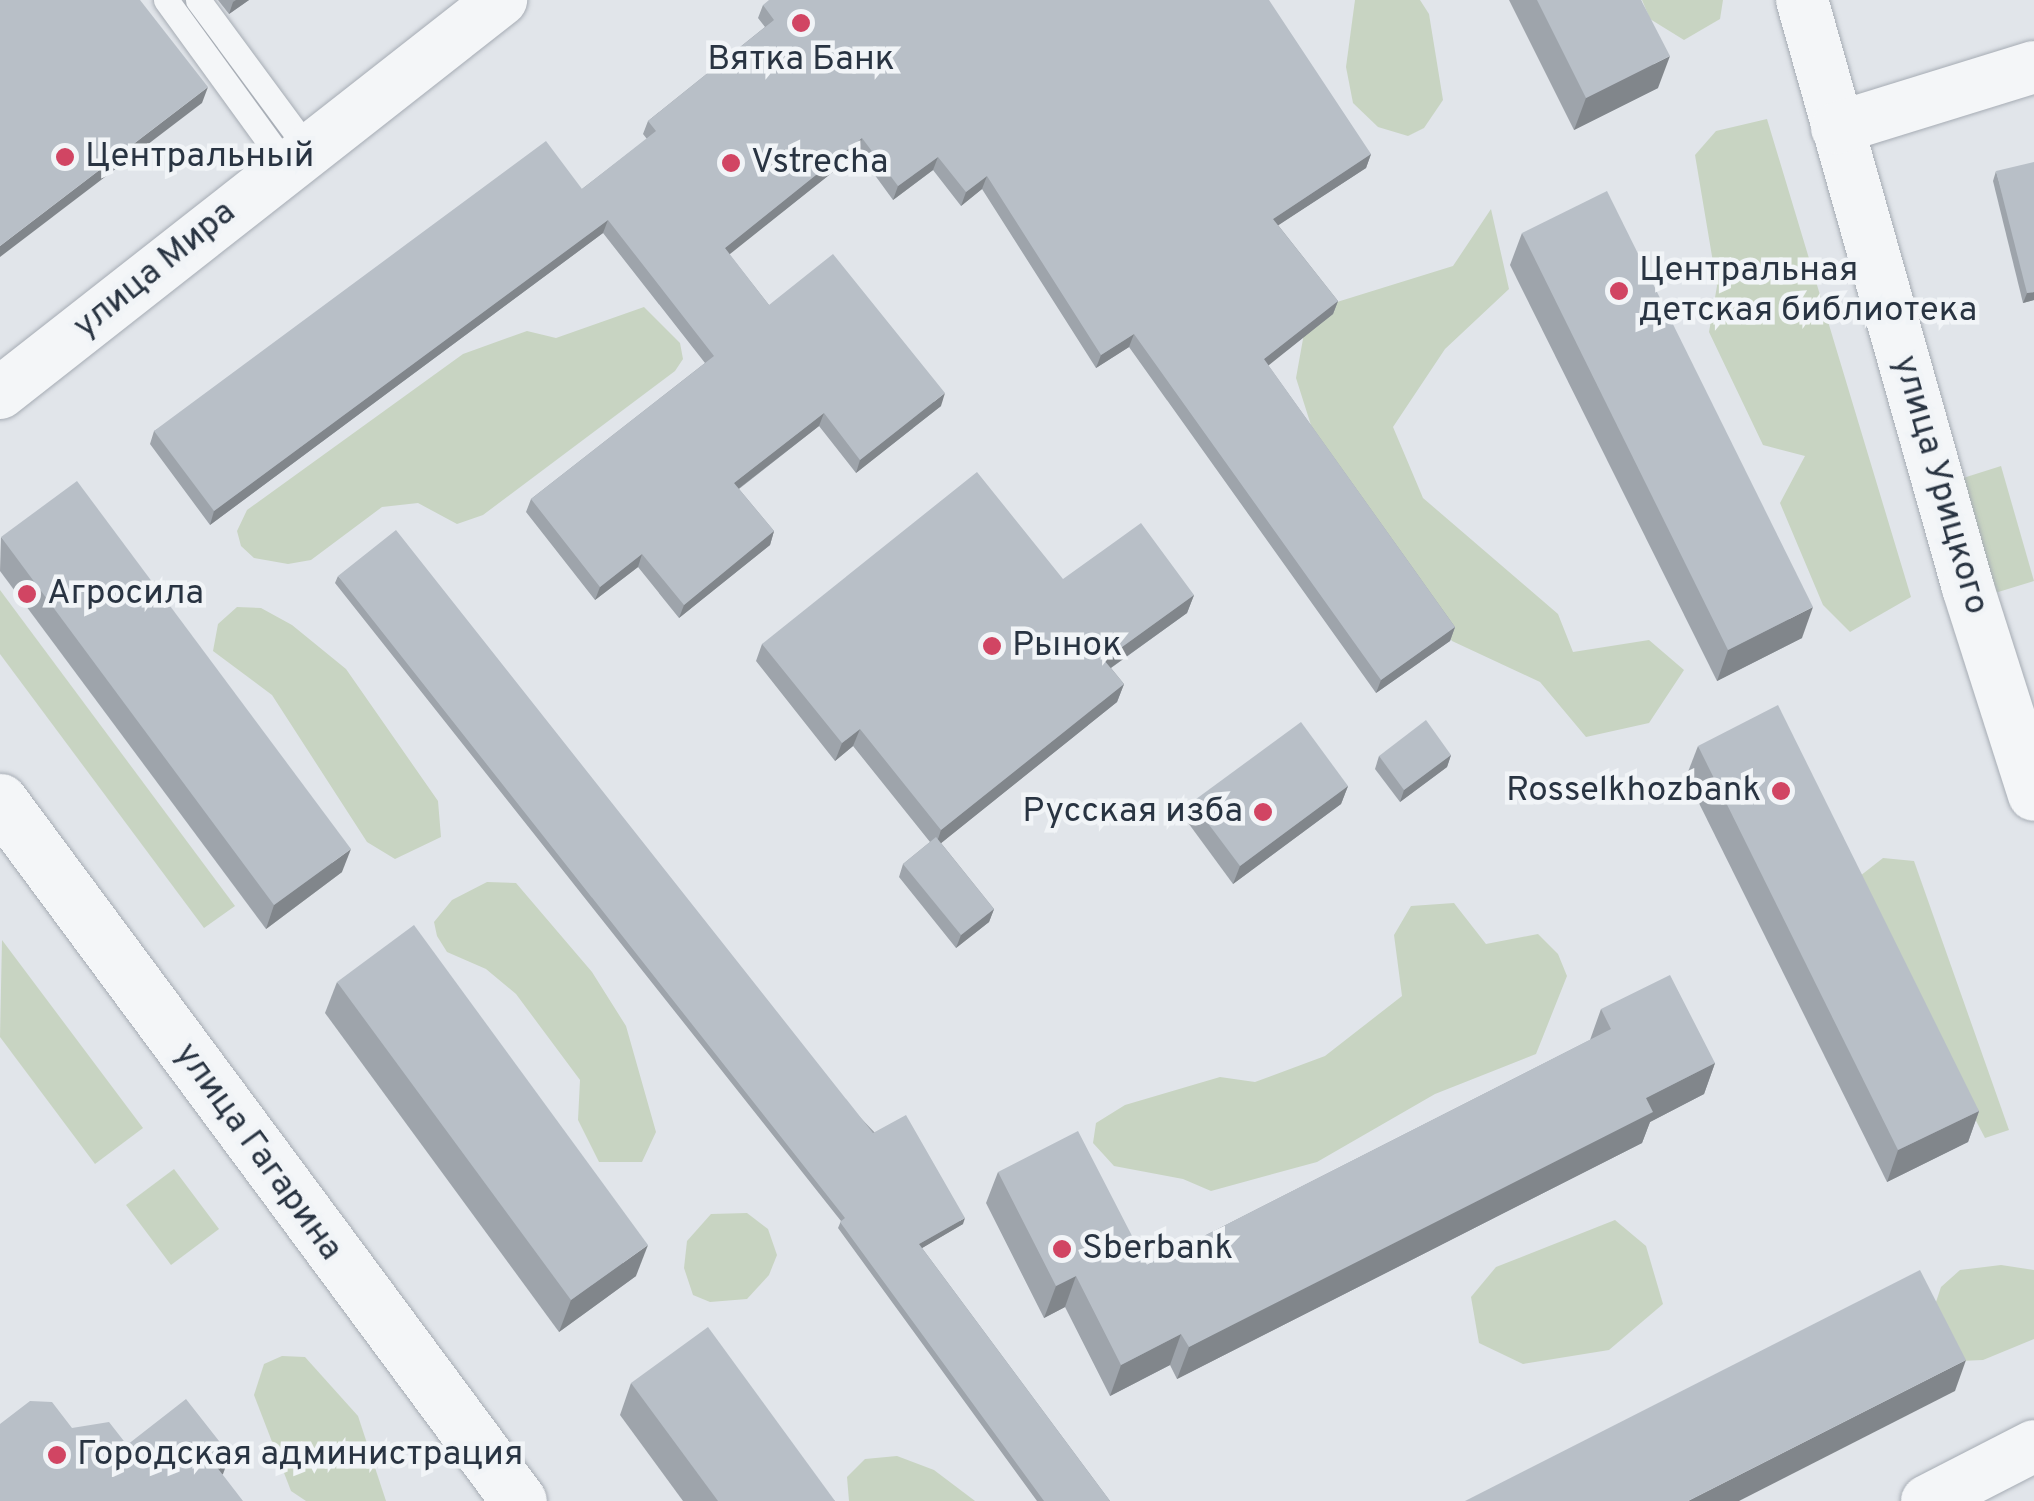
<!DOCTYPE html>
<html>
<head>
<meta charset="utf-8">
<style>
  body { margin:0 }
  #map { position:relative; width:2034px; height:1501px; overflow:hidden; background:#e1e5ea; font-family:Overpass,sans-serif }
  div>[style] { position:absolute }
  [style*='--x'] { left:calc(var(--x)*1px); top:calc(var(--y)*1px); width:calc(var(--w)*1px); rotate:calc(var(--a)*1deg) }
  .green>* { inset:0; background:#c8d4c2 }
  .roads { filter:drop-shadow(0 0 2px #a6acb4) drop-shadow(0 0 2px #a6acb4) }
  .service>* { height:25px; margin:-12.5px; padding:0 12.5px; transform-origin:12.5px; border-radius:12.5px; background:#f4f6f8 }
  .minor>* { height:52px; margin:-26px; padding:0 26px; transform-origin:26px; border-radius:26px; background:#f4f6f8 }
  .tertiary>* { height:55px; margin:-27.5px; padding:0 27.5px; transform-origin:27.5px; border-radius:27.5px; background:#f4f6f8 }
  .wall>* { inset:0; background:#9ea4ab }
  .shaded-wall>* { inset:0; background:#81868b }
  .building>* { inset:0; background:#b8bfc7 }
  .dots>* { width:28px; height:28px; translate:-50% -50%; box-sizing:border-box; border:5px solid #f1f4f7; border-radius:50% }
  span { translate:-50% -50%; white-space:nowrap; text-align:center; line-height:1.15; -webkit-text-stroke:9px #f1f4f7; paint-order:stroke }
  .poi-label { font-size:35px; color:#293442 }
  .left { translate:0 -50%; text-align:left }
  .right { translate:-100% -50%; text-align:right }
  .street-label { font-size:35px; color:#293442 }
</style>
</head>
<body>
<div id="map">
  <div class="green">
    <div style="clip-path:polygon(1355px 0,1420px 0,1429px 14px,1443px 100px,1424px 128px,1408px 136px,1378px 127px,1353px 103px,1346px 67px)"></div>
    <div style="clip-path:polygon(1642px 0,1723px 0,1720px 19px,1684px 40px,1650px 19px)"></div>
    <div style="clip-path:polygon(1767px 119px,1911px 597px,1850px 632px,1823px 605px,1780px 503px,1805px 456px,1763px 445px,1709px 332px,1717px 286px,1695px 155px,1716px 131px)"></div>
    <div style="clip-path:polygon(1491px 209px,1509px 289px,1445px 349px,1393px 427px,1423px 498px,1558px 614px,1573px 652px,1649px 640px,1684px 670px,1649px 723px,1586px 737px,1540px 682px,1452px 641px,1316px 441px,1296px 378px,1308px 311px,1453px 266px)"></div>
    <div style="clip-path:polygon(644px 307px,680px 343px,683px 359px,675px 371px,483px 515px,457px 524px,418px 503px,382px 507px,311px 560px,288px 564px,254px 558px,241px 546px,237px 531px,247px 510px,463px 354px,527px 331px,556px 338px)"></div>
    <div style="clip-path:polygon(2001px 466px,2034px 581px,1995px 593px,1960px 479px)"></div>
    <div style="clip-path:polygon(0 590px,235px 906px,204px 928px,0 654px)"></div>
    <div style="clip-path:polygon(237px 607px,261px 608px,292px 625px,346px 669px,438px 801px,441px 837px,395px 859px,367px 842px,272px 695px,213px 651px,218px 624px)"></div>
    <div style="clip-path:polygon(1883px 858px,1914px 861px,2009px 1130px,1985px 1138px,1858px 894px,1860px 876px)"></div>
    <div style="clip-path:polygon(487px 882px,516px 883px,592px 972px,626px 1026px,656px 1132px,642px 1162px,599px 1162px,578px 1120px,580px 1080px,516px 994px,486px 969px,447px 952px,437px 936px,434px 922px,452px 900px)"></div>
    <div style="clip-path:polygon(1454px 903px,1486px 944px,1538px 934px,1558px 954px,1567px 976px,1536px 1054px,1435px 1094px,1317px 1162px,1211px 1191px,1183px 1179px,1114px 1166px,1093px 1143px,1096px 1123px,1125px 1105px,1220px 1077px,1255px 1082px,1325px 1056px,1402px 996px,1394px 935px,1411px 906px)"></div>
    <div style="clip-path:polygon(2px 940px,143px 1128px,95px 1164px,0 1037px)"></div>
    <div style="clip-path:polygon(174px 1169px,219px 1229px,171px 1265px,126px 1205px)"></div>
    <div style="clip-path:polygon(747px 1213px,768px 1229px,777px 1255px,769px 1275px,747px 1299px,710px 1302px,693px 1295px,684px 1268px,687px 1241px,711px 1214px)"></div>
    <div style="clip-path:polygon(1615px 1220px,1646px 1246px,1663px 1304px,1609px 1350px,1523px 1364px,1479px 1343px,1471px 1297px,1496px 1267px)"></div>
    <div style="clip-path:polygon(2001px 1265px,2034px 1270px,2034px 1339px,1983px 1360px,1960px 1361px,1934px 1308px,1941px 1287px,1960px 1270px)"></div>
    <div style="clip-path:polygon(282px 1356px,305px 1357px,358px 1416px,386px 1501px,306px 1501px,291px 1491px,254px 1395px,264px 1364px)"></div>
    <div style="clip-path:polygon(897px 1456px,934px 1470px,975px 1501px,849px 1501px,847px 1477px,865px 1459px)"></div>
  </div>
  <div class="roads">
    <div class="service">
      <div style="--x:166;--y:0;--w:204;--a:54"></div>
      <div style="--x:198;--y:0;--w:184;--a:53.6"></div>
    </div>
    <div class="minor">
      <div style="--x:1802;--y:0;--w:611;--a:74.23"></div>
      <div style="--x:1968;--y:588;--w:217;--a:72.3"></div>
      <div style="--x:1837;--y:128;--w:206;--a:-17.2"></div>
      <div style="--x:0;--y:393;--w:637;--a:-38.11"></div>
      <div style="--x:1927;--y:1501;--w:120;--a:-27.2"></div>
    </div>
    <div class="tertiary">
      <div style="--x:0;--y:801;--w:871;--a:53.45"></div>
    </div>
  </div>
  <div class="wall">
    <div style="clip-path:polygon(218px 0,249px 0,229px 14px)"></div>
    <div style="clip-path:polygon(1509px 0,1641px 0,1658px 88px,1574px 130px)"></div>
    <div style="clip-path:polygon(763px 5px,1371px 154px,1366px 168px,1278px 225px,1338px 301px,1333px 314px,1268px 365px,1455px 627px,1450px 641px,1376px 693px,1129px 347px,1096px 368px,982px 189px,961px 206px,933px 170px,893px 200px,858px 152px,729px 254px,769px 305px,941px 406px,856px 473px,819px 426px,739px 489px,774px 531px,770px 545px,679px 618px,638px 567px,595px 600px,526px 512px,531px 499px,705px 363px,603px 233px,210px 525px,150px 444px,154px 431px,582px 189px,647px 139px,643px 134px,648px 121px,765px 27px,758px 18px)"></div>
    <div style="clip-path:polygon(1996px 171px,2034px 300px,2023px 303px,1993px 181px)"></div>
    <div style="clip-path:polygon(1522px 233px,1802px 638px,1717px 681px,1510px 265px)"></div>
    <div style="clip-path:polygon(1px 537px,342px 872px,266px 929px,0 571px)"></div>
    <div style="clip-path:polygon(338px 576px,963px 1224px,922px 1248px,1110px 1501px,1037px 1501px,838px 1228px,841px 1221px,335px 583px)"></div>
    <div style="clip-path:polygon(1063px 579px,1194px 595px,1187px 613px,1111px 668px,1124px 684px,1117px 702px,941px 843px,994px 909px,989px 922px,956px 948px,899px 877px,903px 864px,930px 842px,853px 746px,835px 761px,756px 661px,762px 644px)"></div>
    <div style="clip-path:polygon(1698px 746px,1979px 1111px,1968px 1142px,1887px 1182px,1686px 777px)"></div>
    <div style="clip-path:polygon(1451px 755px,1447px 767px,1400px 802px,1375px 769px,1379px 756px)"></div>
    <div style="clip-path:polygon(1348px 786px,1341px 804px,1233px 884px,1186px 820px,1192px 802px)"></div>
    <div style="clip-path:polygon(337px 982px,636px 1276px,559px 1332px,325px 1013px)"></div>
    <div style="clip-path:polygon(1601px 1009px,1715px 1063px,1704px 1094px,1650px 1122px,1642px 1143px,1177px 1379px,1170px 1365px,1110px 1396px,1065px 1307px,1044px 1318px,986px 1203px,998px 1172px,1147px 1265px,1590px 1040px)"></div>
    <div style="clip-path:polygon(631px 1383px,835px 1501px,683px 1501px,620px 1415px)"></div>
  </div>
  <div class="shaded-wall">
    <div style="clip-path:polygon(236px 0,249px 0,229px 14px,233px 2px)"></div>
    <div style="clip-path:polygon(1670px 56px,1658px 88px,1574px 130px,1586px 98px)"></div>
    <div style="clip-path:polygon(208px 87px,202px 103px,0 257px,0 246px)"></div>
    <div style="clip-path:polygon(862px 138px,858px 152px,720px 262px,725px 248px)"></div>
    <div style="clip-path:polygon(1371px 154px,1366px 168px,1268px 232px,1273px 219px)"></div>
    <div style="clip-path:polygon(938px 157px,933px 170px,893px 200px,898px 186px)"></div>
    <div style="clip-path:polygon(987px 176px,982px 189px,961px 206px,966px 192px)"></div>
    <div style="clip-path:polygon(608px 220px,603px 233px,210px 525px,214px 511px)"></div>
    <div style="clip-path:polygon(2034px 292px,2034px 300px,2023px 303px,2027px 293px)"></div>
    <div style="clip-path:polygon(1338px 301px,1333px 314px,1259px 373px,1264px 359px)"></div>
    <div style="clip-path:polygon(1134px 334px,1129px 347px,1096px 368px,1101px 355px)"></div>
    <div style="clip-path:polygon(945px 393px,941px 406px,856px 473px,860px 460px)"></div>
    <div style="clip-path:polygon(824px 413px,819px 426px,729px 496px,734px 483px)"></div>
    <div style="clip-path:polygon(774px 531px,770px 545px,679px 618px,684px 605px)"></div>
    <div style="clip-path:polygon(642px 554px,638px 567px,595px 600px,600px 587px)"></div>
    <div style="clip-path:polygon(1194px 595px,1187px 613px,1098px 677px,1104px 660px)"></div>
    <div style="clip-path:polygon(1813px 607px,1802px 638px,1717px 681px,1728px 650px)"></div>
    <div style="clip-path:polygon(1455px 627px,1450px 641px,1376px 693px,1381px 680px)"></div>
    <div style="clip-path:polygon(1124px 684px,1117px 702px,935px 848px,941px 830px)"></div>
    <div style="clip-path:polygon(860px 729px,853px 746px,835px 761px,842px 743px)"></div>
    <div style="clip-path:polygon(1451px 755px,1447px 767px,1400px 802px,1404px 790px)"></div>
    <div style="clip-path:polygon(1348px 786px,1341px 804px,1233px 884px,1240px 866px)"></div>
    <div style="clip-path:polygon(351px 849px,342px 872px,266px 929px,274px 905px)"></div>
    <div style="clip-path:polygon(994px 909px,989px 922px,956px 948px,961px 935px)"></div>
    <div style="clip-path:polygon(1715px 1063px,1704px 1094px,1650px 1122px,1642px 1143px,1177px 1379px,1189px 1347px,1646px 1098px)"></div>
    <div style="clip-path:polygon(1979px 1111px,1968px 1142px,1887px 1182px,1898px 1150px)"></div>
    <div style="clip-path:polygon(965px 1218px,963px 1224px,917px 1251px,919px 1244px)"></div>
    <div style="clip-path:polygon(648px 1245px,636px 1276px,559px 1332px,571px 1300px)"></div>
    <div style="clip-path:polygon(1076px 1276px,1065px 1307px,1044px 1318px,1056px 1286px)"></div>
    <div style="clip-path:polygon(1181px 1334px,1170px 1365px,1110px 1396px,1121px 1365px)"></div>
    <div style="clip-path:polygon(1966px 1360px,1955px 1391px,1739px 1501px,1688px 1501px)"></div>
    <div style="clip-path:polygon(230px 1455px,223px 1474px,209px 1485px,216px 1466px)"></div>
  </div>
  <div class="building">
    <div style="clip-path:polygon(0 0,140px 0,208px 87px,0 246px)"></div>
    <div style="clip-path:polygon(769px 0,1269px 0,1371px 154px,1273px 219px,1338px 301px,1264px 359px,1455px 627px,1381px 680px,1134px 334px,1101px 355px,987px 176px,966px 192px,938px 157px,898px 186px,862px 138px,725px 248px,769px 305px,833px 254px,945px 393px,860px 460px,824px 413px,734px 483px,774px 531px,684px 605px,642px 554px,600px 587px,531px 499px,714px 356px,608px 220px,214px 511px,154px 431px,546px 141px,582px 189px,656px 131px,648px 121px,774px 20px,763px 5px)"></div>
    <div style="clip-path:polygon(1537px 0,1641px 0,1670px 56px,1586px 98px)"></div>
    <div style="clip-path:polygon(2034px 162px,2034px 292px,2027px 293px,1996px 171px)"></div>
    <div style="clip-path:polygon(1607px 191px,1813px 607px,1728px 650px,1522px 233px)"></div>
    <div style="clip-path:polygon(977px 472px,1063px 579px,1141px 523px,1194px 595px,1104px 660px,1124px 684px,941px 830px,860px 729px,842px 743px,762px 644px)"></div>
    <div style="clip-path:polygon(77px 481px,351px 849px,274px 905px,1px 537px)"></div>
    <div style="clip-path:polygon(396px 530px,873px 1133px,906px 1115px,965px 1218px,919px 1244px,1110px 1501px,1044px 1501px,840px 1222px,845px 1218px,338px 576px)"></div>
    <div style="clip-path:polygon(1778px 705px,1979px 1111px,1898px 1150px,1698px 746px)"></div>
    <div style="clip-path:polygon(1426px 720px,1451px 755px,1404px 790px,1379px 756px)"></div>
    <div style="clip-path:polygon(1301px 722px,1348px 786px,1240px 866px,1192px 802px)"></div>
    <div style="clip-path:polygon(936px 837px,994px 909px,961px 935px,903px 864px)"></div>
    <div style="clip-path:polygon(414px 925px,648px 1245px,571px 1300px,337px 982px)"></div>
    <div style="clip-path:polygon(1670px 975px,1715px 1063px,1646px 1098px,1653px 1112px,1189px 1347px,1181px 1334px,1121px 1365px,1076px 1276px,1056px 1286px,998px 1172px,1078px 1131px,1147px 1265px,1611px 1029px,1601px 1009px)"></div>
    <div style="clip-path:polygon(1920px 1270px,1966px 1360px,1688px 1501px,1465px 1501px)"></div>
    <div style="clip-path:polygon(708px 1327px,835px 1501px,718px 1501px,631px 1383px)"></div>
    <div style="clip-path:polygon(186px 1399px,230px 1455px,216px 1466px,243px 1501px,0 1501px,0 1424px,30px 1401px,52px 1402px,72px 1428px,109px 1422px,127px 1445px)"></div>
  </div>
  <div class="dots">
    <div style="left:801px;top:23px;background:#d14563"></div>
    <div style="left:65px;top:157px;background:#d14563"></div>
    <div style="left:731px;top:163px;background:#d14563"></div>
    <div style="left:1619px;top:291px;background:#d14563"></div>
    <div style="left:27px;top:594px;background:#d14563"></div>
    <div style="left:992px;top:646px;background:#d14563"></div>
    <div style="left:1781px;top:791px;background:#d14563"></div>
    <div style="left:1263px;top:812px;background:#d14563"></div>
    <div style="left:1062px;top:1249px;background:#d14563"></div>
    <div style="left:57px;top:1455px;background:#d14563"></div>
  </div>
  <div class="poi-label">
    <span style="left:801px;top:60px">Вятка Банк</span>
    <span class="left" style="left:85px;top:157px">Центральный</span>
    <span class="left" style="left:751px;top:163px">Vstrecha</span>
    <span class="left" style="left:1639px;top:291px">Центральная<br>детская библиотека</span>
    <span class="left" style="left:47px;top:594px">Агросила</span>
    <span class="left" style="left:1012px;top:646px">Рынок</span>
    <span class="right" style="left:1761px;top:791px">Rosselkhozbank</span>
    <span class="right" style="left:1243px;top:812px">Русская изба</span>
    <span class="left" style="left:1082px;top:1249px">Sberbank</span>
    <span class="left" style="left:77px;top:1455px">Городская администрация</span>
  </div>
  <div class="street-label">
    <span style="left:155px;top:270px;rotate:-39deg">улица Мира</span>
    <span style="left:1940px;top:485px;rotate:74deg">улица Урицкого</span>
    <span style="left:258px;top:1152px;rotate:54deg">улица Гагарина</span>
  </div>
</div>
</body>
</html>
